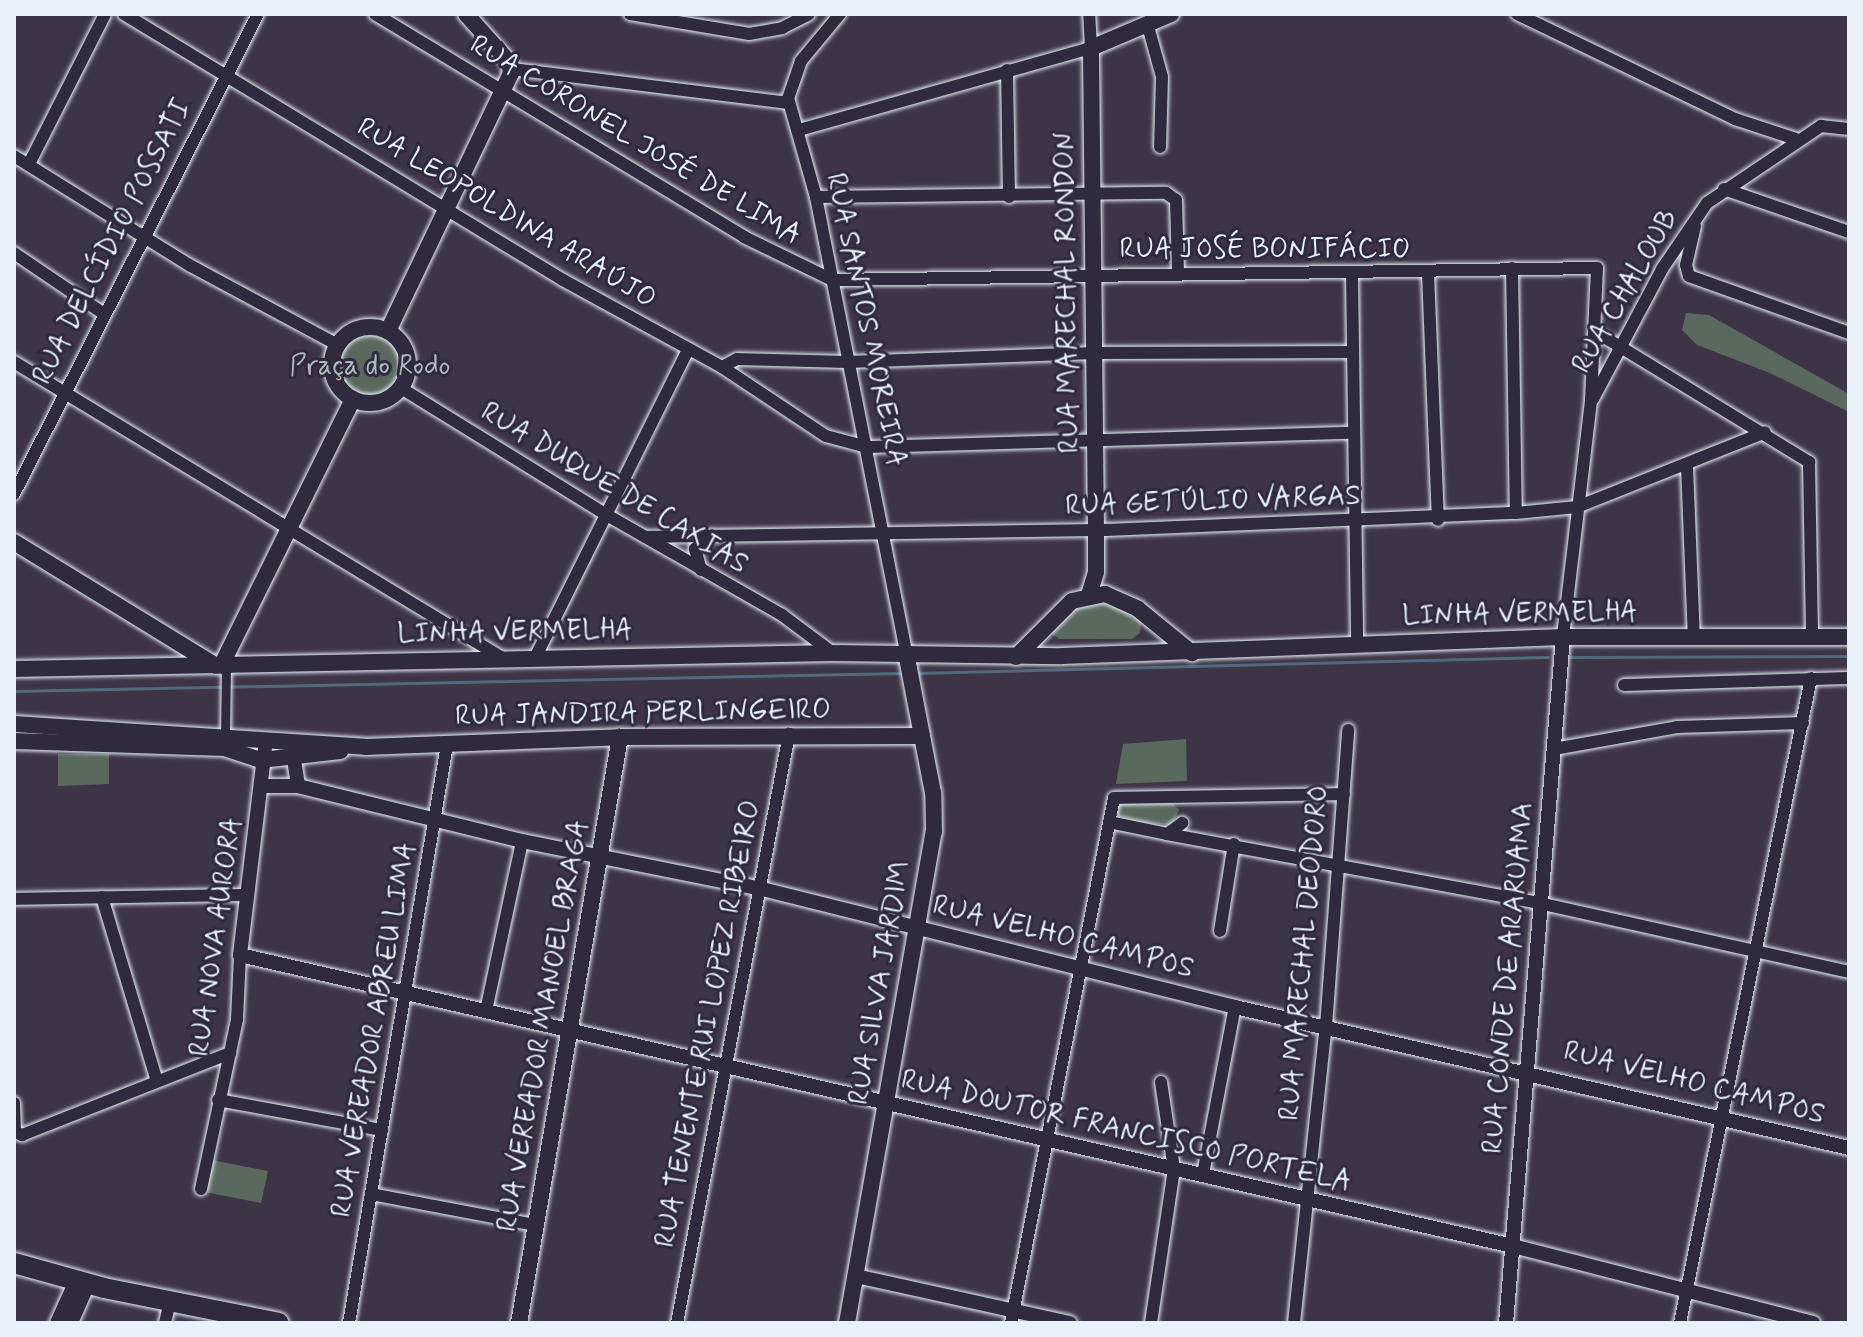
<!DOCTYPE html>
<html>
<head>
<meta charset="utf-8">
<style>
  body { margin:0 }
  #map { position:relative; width:1863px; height:1337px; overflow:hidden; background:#3d3445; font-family:Mynerve,sans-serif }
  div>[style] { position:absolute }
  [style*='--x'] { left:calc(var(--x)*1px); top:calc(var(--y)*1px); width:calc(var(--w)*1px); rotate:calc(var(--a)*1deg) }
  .green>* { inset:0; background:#5a685e }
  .round { border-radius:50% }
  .stream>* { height:3px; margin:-1.5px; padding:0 1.5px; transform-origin:1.5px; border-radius:1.5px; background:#52687d }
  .roads { filter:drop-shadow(0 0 2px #e8f1f8) drop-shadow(0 0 2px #e8f1f8) }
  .pedestrian>* { height:9px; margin:-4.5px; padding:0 4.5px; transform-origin:4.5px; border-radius:4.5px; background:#2f2a3d }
  .minor>* { height:12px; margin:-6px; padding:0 6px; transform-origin:6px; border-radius:6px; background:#2f2a3d }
  .tertiary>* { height:14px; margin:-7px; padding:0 7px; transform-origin:7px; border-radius:7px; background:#2f2a3d }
  .secondary>* { height:16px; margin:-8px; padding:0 8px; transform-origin:8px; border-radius:8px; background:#2f2a3d }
  .secondary>.ring { margin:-8px; padding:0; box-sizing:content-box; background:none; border:16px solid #2f2a3d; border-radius:50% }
  .trunk>* { height:20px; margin:-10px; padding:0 10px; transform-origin:10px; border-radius:10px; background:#2f2a3d }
  span { translate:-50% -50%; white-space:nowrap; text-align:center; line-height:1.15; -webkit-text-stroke:6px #2f2a3d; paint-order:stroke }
  .street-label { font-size:28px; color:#e8f1f8 }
  .park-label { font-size:28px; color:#afbaba }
  .frame { position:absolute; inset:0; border:16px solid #e8f1f8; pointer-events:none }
</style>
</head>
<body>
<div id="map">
  <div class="green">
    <div style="clip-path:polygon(1686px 313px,1709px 315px,1849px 394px,1849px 412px,1770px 373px,1697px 345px,1682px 330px)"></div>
    <div class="round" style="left:337px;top:334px;width:66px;height:66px"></div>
    <div style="clip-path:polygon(1093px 597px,1142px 616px,1140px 633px,1132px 639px,1059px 639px,1049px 631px,1050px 623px)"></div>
    <div style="clip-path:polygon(1186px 739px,1187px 781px,1116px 784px,1123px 744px)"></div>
    <div style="clip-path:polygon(58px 754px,109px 754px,109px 784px,58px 786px)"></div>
    <div style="clip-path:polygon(1172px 803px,1179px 810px,1172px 825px,1122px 821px,1116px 810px,1121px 804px)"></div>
    <div style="clip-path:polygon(212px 1160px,268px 1171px,261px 1203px,205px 1192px)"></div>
  </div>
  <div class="stream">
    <div style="--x:1569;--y:657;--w:280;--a:-0.2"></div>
    <div style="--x:916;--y:673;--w:632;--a:-1.45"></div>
    <div style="--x:14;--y:691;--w:890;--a:-1.16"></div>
  </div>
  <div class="roads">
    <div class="pedestrian">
      <div style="--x:225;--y:738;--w:72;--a:-89.2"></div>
    </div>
    <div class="minor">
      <div style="--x:124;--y:14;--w:513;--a:31.21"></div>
      <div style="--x:563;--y:280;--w:181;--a:28.7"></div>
      <div style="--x:722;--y:367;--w:125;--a:33.6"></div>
      <div style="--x:826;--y:436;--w:42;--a:15"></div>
      <div style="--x:867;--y:447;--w:486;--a:-1.7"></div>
      <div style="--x:375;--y:14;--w:431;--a:31.1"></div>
      <div style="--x:744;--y:237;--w:98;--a:26"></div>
      <div style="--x:832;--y:280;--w:765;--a:-0.9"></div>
      <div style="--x:1597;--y:268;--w:133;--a:92.6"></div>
      <div style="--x:1591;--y:401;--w:238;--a:96.8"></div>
      <div style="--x:630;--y:14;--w:121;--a:9.5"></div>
      <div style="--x:749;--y:34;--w:34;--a:-10"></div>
      <div style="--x:782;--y:28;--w:30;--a:-27"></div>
      <div style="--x:840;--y:14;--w:61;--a:129.7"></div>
      <div style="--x:801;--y:61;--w:39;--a:109"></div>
      <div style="--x:788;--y:98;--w:103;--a:74.2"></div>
      <div style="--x:816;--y:197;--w:465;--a:78.8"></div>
      <div style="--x:1517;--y:14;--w:242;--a:25.7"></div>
      <div style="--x:1735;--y:119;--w:64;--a:18.2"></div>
      <div style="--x:1148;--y:26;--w:53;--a:74.6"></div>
      <div style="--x:1162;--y:77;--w:70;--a:91.6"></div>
      <div style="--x:512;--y:69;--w:279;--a:7"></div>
      <div style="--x:1007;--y:70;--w:127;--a:89.1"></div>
      <div style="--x:799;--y:130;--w:303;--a:-15.7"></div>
      <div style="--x:1091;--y:48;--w:34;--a:-93"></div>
      <div style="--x:14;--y:156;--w:208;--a:31.9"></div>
      <div style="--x:191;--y:266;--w:167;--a:28.3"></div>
      <div style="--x:29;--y:164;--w:168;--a:-63.1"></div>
      <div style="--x:1724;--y:189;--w:132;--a:19"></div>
      <div style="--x:816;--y:197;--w:350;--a:-0.7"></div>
      <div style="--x:1166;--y:193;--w:12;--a:35"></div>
      <div style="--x:1176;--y:200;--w:73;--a:88.4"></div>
      <div style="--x:1695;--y:226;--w:40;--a:103"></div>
      <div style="--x:1686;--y:265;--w:11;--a:75"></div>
      <div style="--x:1689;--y:276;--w:170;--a:19.6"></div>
      <div style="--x:14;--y:253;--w:109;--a:34.1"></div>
      <div style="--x:1512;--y:268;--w:245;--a:89.1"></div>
      <div style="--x:1428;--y:273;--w:247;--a:87.7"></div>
      <div style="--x:1352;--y:274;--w:371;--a:89.2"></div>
      <div style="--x:1596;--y:332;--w:250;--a:31.4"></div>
      <div style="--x:1809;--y:462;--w:176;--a:89"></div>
      <div style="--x:14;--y:362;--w:569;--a:31.21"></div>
      <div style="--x:722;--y:367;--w:17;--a:-28"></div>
      <div style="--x:737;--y:359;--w:110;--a:1.6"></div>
      <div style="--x:847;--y:362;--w:248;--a:-2.1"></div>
      <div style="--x:1095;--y:353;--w:258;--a:-0.2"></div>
      <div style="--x:401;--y:388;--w:240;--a:31.7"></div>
      <div style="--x:605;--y:514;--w:204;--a:29.7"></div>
      <div style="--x:782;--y:615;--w:64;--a:36.7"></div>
      <div style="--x:1593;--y:399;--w:147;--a:-62"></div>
      <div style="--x:1662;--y:269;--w:80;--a:-55.7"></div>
      <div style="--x:1707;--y:203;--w:138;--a:-34"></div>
      <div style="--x:1821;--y:126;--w:28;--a:6"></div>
      <div style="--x:1687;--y:466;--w:172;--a:87.7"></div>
      <div style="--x:14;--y:494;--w:538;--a:-63.05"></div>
      <div style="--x:646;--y:537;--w:460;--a:-0.9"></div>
      <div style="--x:1106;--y:530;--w:410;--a:-2.4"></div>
      <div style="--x:1516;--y:513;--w:61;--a:-5.6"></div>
      <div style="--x:1577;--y:507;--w:202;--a:-21.7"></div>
      <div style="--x:701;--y:570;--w:22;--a:-106"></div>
      <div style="--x:695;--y:549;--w:22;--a:-39"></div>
      <div style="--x:535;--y:658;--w:344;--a:-63.6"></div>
      <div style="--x:1624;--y:685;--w:225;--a:-1.8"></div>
      <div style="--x:1554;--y:749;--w:125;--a:-10.1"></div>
      <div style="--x:1677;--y:727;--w:126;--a:-1.8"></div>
      <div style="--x:1109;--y:822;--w:59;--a:11.7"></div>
      <div style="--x:1167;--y:834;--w:19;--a:-36"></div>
      <div style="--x:1167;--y:834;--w:382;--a:10.5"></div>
      <div style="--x:1543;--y:904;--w:313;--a:12.5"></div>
      <div style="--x:102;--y:897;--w:192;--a:73.4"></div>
      <div style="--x:14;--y:899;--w:234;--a:-1"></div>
      <div style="--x:1220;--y:931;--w:88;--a:-80.9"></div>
      <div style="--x:486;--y:1011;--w:174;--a:-78"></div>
      <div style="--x:218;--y:1100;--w:167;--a:10.4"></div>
      <div style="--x:14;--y:1103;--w:29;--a:88"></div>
      <div style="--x:15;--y:1132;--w:8;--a:23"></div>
      <div style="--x:22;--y:1135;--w:224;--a:-21.5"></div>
      <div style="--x:1203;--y:1174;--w:170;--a:-79.2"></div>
      <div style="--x:201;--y:1189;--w:174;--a:-78"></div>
      <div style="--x:237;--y:1019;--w:64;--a:-87.3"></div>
      <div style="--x:371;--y:1194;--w:167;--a:10.7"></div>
      <div style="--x:165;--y:1323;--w:22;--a:-77"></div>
      <div style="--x:349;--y:1323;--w:586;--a:-80.38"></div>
      <div style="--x:677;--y:1323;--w:600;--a:-79.23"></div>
      <div style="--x:1011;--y:1323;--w:535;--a:-78.9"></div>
      <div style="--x:1114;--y:798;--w:230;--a:-1"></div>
      <div style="--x:1151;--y:1323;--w:156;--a:-81.5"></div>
      <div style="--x:1174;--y:1169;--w:88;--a:-98.5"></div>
      <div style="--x:1294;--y:1323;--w:299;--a:-83.9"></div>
      <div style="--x:1326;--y:1026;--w:297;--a:-85.7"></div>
      <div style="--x:1680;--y:1323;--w:658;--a:-78.52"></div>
    </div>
    <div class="tertiary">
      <div style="--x:266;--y:740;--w:217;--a:96.9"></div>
      <div style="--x:240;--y:955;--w:1306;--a:12.88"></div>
      <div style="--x:1513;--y:1246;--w:310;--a:14.4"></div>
      <div style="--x:292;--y:747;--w:39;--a:81"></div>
      <div style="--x:264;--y:786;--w:34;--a:0"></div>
      <div style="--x:298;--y:786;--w:231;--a:13.8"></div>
      <div style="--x:522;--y:841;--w:241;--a:11.3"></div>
      <div style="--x:758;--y:888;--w:492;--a:14"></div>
      <div style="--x:1235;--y:1007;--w:630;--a:12.93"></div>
      <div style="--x:856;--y:1276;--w:219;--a:12.4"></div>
      <div style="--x:57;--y:1323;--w:46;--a:-65.7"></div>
      <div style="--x:71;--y:1323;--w:43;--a:-66.4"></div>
      <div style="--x:1506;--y:1323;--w:688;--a:-85.25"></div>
    </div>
    <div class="secondary">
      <div class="ring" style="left:332px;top:327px;width:60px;height:60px"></div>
      <div style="--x:388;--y:331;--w:286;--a:-64.5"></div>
      <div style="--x:511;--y:73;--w:11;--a:-100"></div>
      <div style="--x:509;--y:62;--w:64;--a:-131.9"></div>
      <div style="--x:14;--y:542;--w:237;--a:31.5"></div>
      <div style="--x:1089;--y:595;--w:24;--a:-73"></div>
      <div style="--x:1096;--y:572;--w:42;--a:-90"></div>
      <div style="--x:1096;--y:530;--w:482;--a:-90.6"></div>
      <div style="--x:1091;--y:48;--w:87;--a:-23"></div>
      <div style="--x:1016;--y:657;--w:79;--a:-45"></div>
      <div style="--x:1072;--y:601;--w:34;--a:-12"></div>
      <div style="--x:1105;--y:594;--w:36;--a:24"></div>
      <div style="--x:1138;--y:609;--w:70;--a:39.2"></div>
      <div style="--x:221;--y:666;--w:298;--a:-63.7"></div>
      <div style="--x:14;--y:669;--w:819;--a:-1.12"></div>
      <div style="--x:833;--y:653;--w:229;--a:0.8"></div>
      <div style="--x:1062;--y:656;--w:501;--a:-2.17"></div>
      <div style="--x:1563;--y:637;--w:286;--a:0"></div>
      <div style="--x:14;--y:724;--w:352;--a:3.7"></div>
      <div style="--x:365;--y:747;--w:255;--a:-2.2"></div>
      <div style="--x:620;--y:737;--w:302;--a:-0.2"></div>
      <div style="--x:14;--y:741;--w:210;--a:1.9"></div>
      <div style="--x:224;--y:748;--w:39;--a:18"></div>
      <div style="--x:261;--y:760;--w:80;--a:-6.5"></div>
      <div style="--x:519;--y:1323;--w:595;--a:-80.22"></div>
      <div style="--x:847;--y:1323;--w:499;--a:-80"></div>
      <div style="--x:934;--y:832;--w:39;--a:-91"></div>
      <div style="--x:933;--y:793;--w:143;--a:-100.9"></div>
    </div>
    <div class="trunk">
      <div style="--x:14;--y:1263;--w:93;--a:15.5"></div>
      <div style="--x:104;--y:1288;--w:178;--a:11.3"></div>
    </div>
  </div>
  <div class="street-label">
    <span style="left:635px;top:141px;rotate:31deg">RUA CORONEL JOSÉ DE LIMA</span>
    <span style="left:506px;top:214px;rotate:31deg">RUA LEOPOLDINA ARAÚJO</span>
    <span style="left:113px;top:242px;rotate:-63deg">RUA DELCÍDIO POSSATI</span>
    <span style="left:1265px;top:250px">RUA JOSÉ BONIFÁCIO</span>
    <span style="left:1626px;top:292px;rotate:-60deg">RUA CHALOUB</span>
    <span style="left:1068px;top:293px;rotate:-91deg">RUA MARECHAL RONDON</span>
    <span style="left:865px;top:320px;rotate:78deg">RUA SANTOS MOREIRA</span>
    <span style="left:614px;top:489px;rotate:31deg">RUA DUQUE DE CAXIAS</span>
    <span style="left:1213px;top:502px;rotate:-2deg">RUA GETÚLIO VARGAS</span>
    <span style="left:1520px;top:615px;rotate:-1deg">LINHA VERMELHA</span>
    <span style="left:515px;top:633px;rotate:-1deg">LINHA VERMELHA</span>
    <span style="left:643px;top:714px;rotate:-1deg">RUA JANDIRA PERLINGEIRO</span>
    <span style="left:217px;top:937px;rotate:-82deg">RUA NOVA AURORA</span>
    <span style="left:1063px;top:938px;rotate:14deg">RUA VELHO CAMPOS</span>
    <span style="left:1305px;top:953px;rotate:-85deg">RUA MARECHAL DEODORO</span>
    <span style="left:1509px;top:978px;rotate:-85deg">RUA CONDE DE ARARUAMA</span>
    <span style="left:881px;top:983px;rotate:-80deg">RUA SILVA JARDIM</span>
    <span style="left:709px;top:1024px;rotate:-79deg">RUA TENENTE RUI LOPEZ RIBEIRO</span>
    <span style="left:544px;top:1026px;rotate:-80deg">RUA VEREADOR MANOEL BRAGA</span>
    <span style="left:375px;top:1030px;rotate:-80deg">RUA VEREADOR ABREU LIMA</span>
    <span style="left:1694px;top:1084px;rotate:14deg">RUA VELHO CAMPOS</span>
    <span style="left:1126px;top:1132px;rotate:13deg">RUA DOUTOR FRANCISCO PORTELA</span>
  </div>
  <div class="park-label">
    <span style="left:370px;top:367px">Praça do Rodo</span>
  </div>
  <div class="frame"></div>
</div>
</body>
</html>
